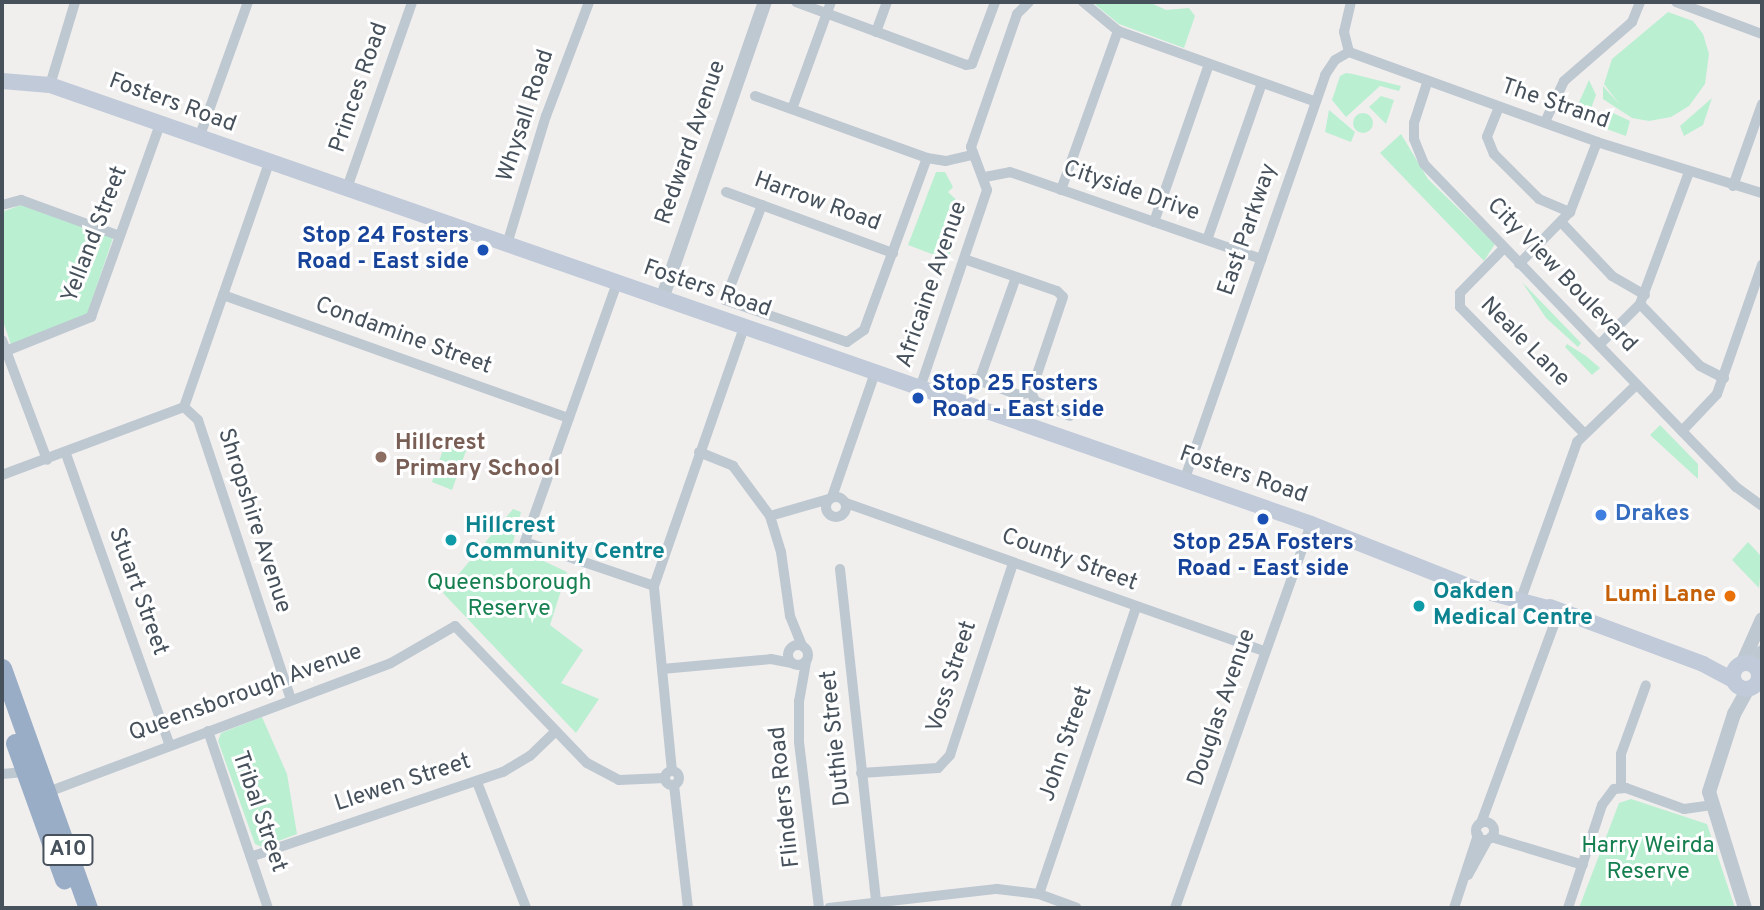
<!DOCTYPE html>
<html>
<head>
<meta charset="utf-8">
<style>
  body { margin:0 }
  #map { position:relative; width:1764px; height:910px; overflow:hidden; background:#f1eeee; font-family:Overpass,sans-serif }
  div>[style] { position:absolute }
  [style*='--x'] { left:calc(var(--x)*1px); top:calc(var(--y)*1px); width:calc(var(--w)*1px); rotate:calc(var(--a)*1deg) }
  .green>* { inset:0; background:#bbefd2 }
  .round { border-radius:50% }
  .minor>* { height:10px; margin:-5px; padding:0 5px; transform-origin:5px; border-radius:5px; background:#bec8d1 }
  .minor>.ring { margin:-5px; padding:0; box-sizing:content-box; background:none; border:10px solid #bec8d1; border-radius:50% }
  .tertiary>* { height:14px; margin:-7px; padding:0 7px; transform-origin:7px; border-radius:7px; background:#bec8d1 }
  .secondary>* { height:16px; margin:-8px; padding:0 8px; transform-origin:8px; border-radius:8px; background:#c0cad8 }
  .secondary>.ring { margin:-8px; padding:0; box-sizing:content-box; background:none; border:16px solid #c0cad8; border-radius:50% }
  .trunk>* { height:19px; margin:-9.5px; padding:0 9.5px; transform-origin:9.5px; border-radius:9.5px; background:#99adc6 }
  .dots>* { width:19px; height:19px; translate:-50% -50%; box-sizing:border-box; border:4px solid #fff; border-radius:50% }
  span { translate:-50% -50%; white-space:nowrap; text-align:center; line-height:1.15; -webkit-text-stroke:6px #fff; paint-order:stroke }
  .shield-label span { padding:2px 5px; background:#fff; border:2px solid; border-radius:5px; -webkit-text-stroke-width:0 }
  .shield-label { font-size:21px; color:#46515c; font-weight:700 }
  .street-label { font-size:23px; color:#46515c }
  .transit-label { font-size:23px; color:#164399; font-weight:700 }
  .right { translate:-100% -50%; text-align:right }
  .left { translate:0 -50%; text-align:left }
  .education-label { font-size:23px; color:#785e54; font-weight:700 }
  .shop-label { font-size:23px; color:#366cbe; font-weight:700 }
  .culture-label { font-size:23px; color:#0d838f; font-weight:700 }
  .park-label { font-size:23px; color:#157f4f }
  .food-label { font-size:23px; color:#c56008; font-weight:700 }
  .frame { position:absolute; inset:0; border:4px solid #46515c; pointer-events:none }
</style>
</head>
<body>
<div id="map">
  <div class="green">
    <div style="clip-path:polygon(1092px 2px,1149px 2px,1166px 10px,1189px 8px,1195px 16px,1184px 48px,1119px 24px)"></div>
    <div style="clip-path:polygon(1668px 12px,1693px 21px,1703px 34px,1709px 54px,1705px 84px,1689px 106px,1671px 117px,1649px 121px,1632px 118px,1603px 99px,1603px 86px,1619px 104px,1604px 84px,1612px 59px)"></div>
    <div style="clip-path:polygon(1346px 73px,1353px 74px,1401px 86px,1399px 91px,1380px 86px,1346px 117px,1332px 100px,1340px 76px)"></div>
    <div style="clip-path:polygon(1589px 80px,1596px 95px,1589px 114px,1576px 109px)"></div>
    <div style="clip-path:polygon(1381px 96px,1394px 100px,1386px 124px,1369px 107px)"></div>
    <div style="clip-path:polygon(1712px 98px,1703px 125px,1684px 136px,1680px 126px)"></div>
    <div style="clip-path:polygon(1329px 110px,1355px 132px,1351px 142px,1325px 132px)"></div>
    <div style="clip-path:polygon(1611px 112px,1630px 121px,1626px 136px,1590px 123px,1591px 119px,1605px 124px)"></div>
    <div class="round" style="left:1353px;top:113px;width:20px;height:20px"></div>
    <div style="clip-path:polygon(1401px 134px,1428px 179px,1495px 244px,1484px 261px,1380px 153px)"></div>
    <div style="clip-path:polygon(936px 172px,945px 172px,953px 187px,948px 192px,965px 208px,948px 260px,908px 245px)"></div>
    <div style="clip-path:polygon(21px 205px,113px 238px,87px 315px,11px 345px,2px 318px,2px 212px)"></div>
    <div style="clip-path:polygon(1522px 282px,1581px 343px,1578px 347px,1546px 318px)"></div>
    <div style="clip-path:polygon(1567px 344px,1586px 356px,1600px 368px,1592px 375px,1565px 347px)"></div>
    <div style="clip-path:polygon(1660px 425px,1698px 464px,1698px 479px,1650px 435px)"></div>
    <div style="clip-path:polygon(446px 441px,467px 448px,452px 490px,432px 482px)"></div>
    <div style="clip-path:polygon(513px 509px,521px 512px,512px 546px,567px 572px,550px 625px,583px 650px,561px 683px,599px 699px,576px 733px,443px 593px)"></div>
    <div style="clip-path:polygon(1748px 542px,1762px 557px,1759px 588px,1732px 560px)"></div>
    <div style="clip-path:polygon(262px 717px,287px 774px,297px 834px,262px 847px,255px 844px,218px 741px,221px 733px)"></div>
    <div style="clip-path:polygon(1631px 799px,1707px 824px,1735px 908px,1579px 908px,1619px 803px)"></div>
  </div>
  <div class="minor">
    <div style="--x:796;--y:2;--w:181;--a:20.3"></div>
    <div style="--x:966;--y:65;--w:6;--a:-9"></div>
    <div style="--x:972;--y:64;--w:66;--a:-69.6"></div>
    <div style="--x:1083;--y:2;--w:45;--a:39.6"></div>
    <div style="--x:1118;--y:31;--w:210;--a:19.7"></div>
    <div style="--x:1676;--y:2;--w:92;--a:20.4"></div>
    <div style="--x:876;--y:32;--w:32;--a:-70"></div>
    <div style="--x:1349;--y:52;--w:264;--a:19.9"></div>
    <div style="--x:1597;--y:142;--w:173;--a:17.2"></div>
    <div style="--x:1427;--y:83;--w:42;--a:108"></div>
    <div style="--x:1414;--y:123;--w:16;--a:90"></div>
    <div style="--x:1414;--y:139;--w:27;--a:68"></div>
    <div style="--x:1424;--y:164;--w:449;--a:46"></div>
    <div style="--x:1736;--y:487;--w:32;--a:36"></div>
    <div style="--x:50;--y:85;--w:87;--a:-73.2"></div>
    <div style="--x:755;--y:96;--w:183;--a:19.8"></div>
    <div style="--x:927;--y:158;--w:19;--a:9"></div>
    <div style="--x:946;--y:161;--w:26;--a:-13"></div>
    <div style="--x:1499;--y:107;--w:32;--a:112"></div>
    <div style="--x:1487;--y:137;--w:18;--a:68"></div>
    <div style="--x:1494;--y:154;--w:64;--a:45"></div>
    <div style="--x:1539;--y:199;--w:34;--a:23"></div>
    <div style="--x:792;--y:109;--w:114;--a:-70"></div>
    <div style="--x:1545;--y:122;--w:45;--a:-65.1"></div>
    <div style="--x:1564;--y:81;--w:90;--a:-40.9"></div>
    <div style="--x:1632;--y:22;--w:22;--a:-68"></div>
    <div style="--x:199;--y:138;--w:145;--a:-70.2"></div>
    <div style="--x:985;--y:177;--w:25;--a:-11"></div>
    <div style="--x:1010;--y:172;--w:266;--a:19.1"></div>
    <div style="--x:1733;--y:186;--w:87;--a:-70.5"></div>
    <div style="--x:347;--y:188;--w:197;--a:-70.7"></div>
    <div style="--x:1061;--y:190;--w:169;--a:-70.3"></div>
    <div style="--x:726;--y:192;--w:178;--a:20.1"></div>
    <div style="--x:2;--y:205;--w:20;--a:-15"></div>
    <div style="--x:21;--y:200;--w:105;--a:20"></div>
    <div style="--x:762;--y:205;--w:102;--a:111.3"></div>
    <div style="--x:725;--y:300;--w:129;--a:19"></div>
    <div style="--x:847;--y:342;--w:21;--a:-35"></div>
    <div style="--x:864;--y:330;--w:183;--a:-69.9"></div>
    <div style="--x:1154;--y:222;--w:167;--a:-70.8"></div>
    <div style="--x:1561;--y:222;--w:74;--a:46.6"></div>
    <div style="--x:1612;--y:276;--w:38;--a:30"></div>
    <div style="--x:1207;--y:240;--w:166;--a:-70.7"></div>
    <div style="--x:507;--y:244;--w:134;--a:-73.1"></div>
    <div style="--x:546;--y:116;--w:122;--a:-69.3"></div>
    <div style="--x:1504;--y:248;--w:63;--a:134.4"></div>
    <div style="--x:1460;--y:293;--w:14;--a:90"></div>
    <div style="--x:1460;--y:307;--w:177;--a:45.5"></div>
    <div style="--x:964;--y:259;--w:98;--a:19"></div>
    <div style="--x:1057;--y:291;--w:8;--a:45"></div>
    <div style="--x:1063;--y:297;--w:100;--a:108.6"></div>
    <div style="--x:1031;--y:392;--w:12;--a:166"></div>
    <div style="--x:1019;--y:395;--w:48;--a:-160.4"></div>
    <div style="--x:1519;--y:264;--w:73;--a:-45.6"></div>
    <div style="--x:1570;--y:212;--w:75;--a:-68.9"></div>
    <div style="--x:617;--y:283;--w:275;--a:109.6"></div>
    <div style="--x:525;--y:542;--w:136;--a:18.8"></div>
    <div style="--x:223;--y:295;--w:367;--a:19.6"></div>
    <div style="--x:1640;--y:304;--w:86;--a:45.9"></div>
    <div style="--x:1700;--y:366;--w:27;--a:27"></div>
    <div style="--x:2;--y:340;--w:128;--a:69.4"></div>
    <div style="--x:1599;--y:345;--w:58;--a:-45"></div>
    <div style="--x:1640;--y:304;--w:141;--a:-69.6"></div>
    <div style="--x:6;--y:351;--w:92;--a:-21.8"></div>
    <div style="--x:91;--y:317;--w:205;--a:-70.3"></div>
    <div style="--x:979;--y:381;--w:110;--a:-70.4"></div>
    <div style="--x:920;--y:388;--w:209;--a:-71.3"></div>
    <div style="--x:987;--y:190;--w:46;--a:-110.4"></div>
    <div style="--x:971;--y:147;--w:141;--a:-70.9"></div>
    <div style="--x:1017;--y:14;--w:17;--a:-45"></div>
    <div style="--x:1031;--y:392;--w:10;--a:66"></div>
    <div style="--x:1035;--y:401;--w:38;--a:23"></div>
    <div style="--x:184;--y:407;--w:19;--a:43"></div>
    <div style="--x:198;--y:420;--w:295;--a:71.6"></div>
    <div style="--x:184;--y:407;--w:258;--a:-70.8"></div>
    <div style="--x:1682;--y:431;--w:51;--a:-46.6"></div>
    <div style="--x:1717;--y:394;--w:137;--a:-70.8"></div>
    <div style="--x:699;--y:452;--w:37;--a:22"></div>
    <div style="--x:733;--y:466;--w:62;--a:53.5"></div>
    <div style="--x:770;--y:516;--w:38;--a:73"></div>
    <div style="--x:781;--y:552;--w:65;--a:82"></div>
    <div style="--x:790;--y:616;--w:32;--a:68"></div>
    <div style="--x:66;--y:454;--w:308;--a:70.4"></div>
    <div style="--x:2;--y:475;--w:194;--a:-20.5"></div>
    <div style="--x:1184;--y:481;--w:430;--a:-70.8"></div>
    <div style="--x:1325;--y:75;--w:18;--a:-56"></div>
    <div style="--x:1335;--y:60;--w:16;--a:-30"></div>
    <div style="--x:1349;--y:52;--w:21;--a:-104"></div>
    <div style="--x:1344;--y:32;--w:31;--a:-77"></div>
    <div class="ring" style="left:826px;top:497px;width:10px;height:10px"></div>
    <div style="--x:832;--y:497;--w:131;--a:-70.9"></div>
    <div style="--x:846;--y:503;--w:444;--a:19.5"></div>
    <div style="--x:770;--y:516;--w:61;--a:-16.1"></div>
    <div style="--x:840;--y:569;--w:335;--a:83.8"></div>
    <div style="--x:1522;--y:596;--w:164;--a:-70.3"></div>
    <div style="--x:1577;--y:442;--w:82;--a:-44"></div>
    <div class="ring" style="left:788px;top:645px;width:10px;height:10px"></div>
    <div style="--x:806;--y:662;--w:40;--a:100"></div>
    <div style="--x:799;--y:701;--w:41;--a:90"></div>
    <div style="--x:799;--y:742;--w:167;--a:83.1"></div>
    <div style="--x:662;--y:669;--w:109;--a:-5.2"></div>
    <div style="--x:771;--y:659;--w:20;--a:11"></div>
    <div style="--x:208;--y:731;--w:187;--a:71.3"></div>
    <div class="ring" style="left:665px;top:771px;width:4px;height:4px"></div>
    <div style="--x:672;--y:771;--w:186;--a:-95.6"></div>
    <div style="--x:654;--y:586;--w:274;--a:-70.8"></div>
    <div style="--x:861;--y:773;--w:77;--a:-3.7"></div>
    <div style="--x:938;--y:768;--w:18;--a:-47"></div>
    <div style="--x:950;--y:755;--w:202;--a:-71.8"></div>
    <div style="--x:2;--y:774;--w:23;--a:-5"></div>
    <div style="--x:477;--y:782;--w:135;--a:68.7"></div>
    <div style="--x:674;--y:785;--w:124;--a:83.5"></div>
    <div style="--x:1621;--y:787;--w:33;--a:-90"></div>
    <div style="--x:1621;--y:754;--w:73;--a:-70.1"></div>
    <div style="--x:48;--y:792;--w:366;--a:-20.6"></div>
    <div style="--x:391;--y:663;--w:74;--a:-30"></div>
    <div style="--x:455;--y:626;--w:190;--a:46.1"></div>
    <div style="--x:587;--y:763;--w:36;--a:28"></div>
    <div style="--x:619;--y:780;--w:46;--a:-2.5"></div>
    <div class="ring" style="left:1476px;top:822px;width:8px;height:8px"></div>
    <div style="--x:1481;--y:823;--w:226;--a:-69.8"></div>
    <div style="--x:1491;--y:837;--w:96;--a:16.9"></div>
    <div style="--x:253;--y:856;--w:264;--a:-18.6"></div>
    <div style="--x:503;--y:772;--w:31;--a:-31"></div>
    <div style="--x:530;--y:756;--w:35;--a:-44"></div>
    <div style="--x:1468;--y:875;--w:37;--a:-61"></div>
    <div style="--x:1039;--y:894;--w:303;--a:-71.3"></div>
    <div style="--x:829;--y:908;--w:169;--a:-6.5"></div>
    <div style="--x:997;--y:889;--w:42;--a:6.8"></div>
    <div style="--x:1039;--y:894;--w:40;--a:20.2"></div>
    <div style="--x:1175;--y:908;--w:407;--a:-70.5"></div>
    <div style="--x:1454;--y:908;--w:77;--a:-71.8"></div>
    <div style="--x:1568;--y:908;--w:108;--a:-71.7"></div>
    <div style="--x:1602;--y:805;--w:20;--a:-53"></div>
    <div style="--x:1614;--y:789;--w:12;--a:-5"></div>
    <div style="--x:1626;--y:788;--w:62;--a:19.9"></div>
    <div style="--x:1684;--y:809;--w:28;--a:-8"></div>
  </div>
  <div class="tertiary">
    <div style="--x:662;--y:299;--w:314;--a:-70.9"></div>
    <div style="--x:1742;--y:664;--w:49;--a:-66"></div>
    <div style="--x:1756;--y:668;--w:17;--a:-69"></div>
    <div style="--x:1745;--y:908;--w:121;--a:-107.2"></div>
    <div style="--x:1709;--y:792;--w:82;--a:-72.2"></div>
    <div style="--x:1734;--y:714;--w:29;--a:-61"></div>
  </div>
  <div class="secondary">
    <div style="--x:2;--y:81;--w:48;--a:4.8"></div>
    <div style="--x:50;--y:85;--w:1335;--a:19.19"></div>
    <div style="--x:1311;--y:524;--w:174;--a:21.6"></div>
    <div style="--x:1473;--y:588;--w:89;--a:15"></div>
    <div style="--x:1550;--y:607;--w:163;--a:20.4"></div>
    <div style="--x:1703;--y:664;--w:34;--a:28"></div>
    <div class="ring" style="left:1733px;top:663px;width:10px;height:10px"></div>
  </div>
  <div class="trunk">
    <div style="--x:2;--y:668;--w:255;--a:70.3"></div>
    <div style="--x:15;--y:743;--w:145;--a:70.2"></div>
  </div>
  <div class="dots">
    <div style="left:483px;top:250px;background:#1a4fb4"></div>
    <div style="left:918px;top:398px;background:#1a4fb4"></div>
    <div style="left:381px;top:457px;background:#8d6e63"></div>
    <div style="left:1601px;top:515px;background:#3f7fe0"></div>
    <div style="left:1263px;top:519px;background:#1a4fb4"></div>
    <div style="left:451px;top:540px;background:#0f9aa8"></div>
    <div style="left:1730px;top:596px;background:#e8710a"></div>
    <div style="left:1419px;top:606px;background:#0f9aa8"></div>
  </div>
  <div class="shield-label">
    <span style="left:68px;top:850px">A10</span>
  </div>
  <div class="street-label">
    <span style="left:360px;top:88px;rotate:-71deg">Princes Road</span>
    <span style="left:172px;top:104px;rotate:20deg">Fosters Road</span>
    <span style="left:1555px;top:105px;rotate:19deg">The Strand</span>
    <span style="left:527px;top:116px;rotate:-72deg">Whysall Road</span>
    <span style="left:692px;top:143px;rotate:-71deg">Redward Avenue</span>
    <span style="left:1131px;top:192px;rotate:19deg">Cityside Drive</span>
    <span style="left:817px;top:203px;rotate:20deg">Harrow Road</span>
    <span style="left:1249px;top:230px;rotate:-71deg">East Parkway</span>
    <span style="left:96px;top:235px;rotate:-69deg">Yelland Street</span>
    <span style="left:1561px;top:276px;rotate:46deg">City View Boulevard</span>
    <span style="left:933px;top:285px;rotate:-71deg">Africaine Avenue</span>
    <span style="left:707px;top:290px;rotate:19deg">Fosters Road</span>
    <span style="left:403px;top:337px;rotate:20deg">Condamine Street</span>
    <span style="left:1524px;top:343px;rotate:45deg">Neale Lane</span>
    <span style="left:1243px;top:476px;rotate:19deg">Fosters Road</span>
    <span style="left:253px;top:521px;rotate:72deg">Shropshire Avenue</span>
    <span style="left:1069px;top:561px;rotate:20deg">County Street</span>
    <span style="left:137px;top:592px;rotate:70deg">Stuart Street</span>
    <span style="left:953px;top:677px;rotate:-72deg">Voss Street</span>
    <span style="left:246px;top:694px;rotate:-20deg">Queensborough Avenue</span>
    <span style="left:1223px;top:708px;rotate:-71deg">Douglas Avenue</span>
    <span style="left:837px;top:738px;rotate:-96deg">Duthie Street</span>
    <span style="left:1067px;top:744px;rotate:-71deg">John Street</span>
    <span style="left:403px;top:784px;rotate:-18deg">Llewen Street</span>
    <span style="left:786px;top:797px;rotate:-96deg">Flinders Road</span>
    <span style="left:258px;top:812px;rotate:71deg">Tribal Street</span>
  </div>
  <div class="transit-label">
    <span class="right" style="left:469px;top:250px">Stop 24 Fosters<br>Road - East side</span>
    <span class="left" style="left:932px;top:398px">Stop 25 Fosters<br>Road - East side</span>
    <span style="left:1263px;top:557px">Stop 25A Fosters<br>Road - East side</span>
  </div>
  <div class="education-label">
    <span class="left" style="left:395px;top:457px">Hillcrest<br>Primary School</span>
  </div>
  <div class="shop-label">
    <span class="left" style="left:1615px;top:515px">Drakes</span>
  </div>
  <div class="culture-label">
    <span class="left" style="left:465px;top:540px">Hillcrest<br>Community Centre</span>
    <span class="left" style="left:1433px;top:606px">Oakden<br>Medical Centre</span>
  </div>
  <div class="park-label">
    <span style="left:509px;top:597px">Queensborough<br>Reserve</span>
    <span style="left:1648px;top:860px">Harry Weirda<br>Reserve</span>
  </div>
  <div class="food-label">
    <span class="right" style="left:1716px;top:596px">Lumi Lane</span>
  </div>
  <div class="frame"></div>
</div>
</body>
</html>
